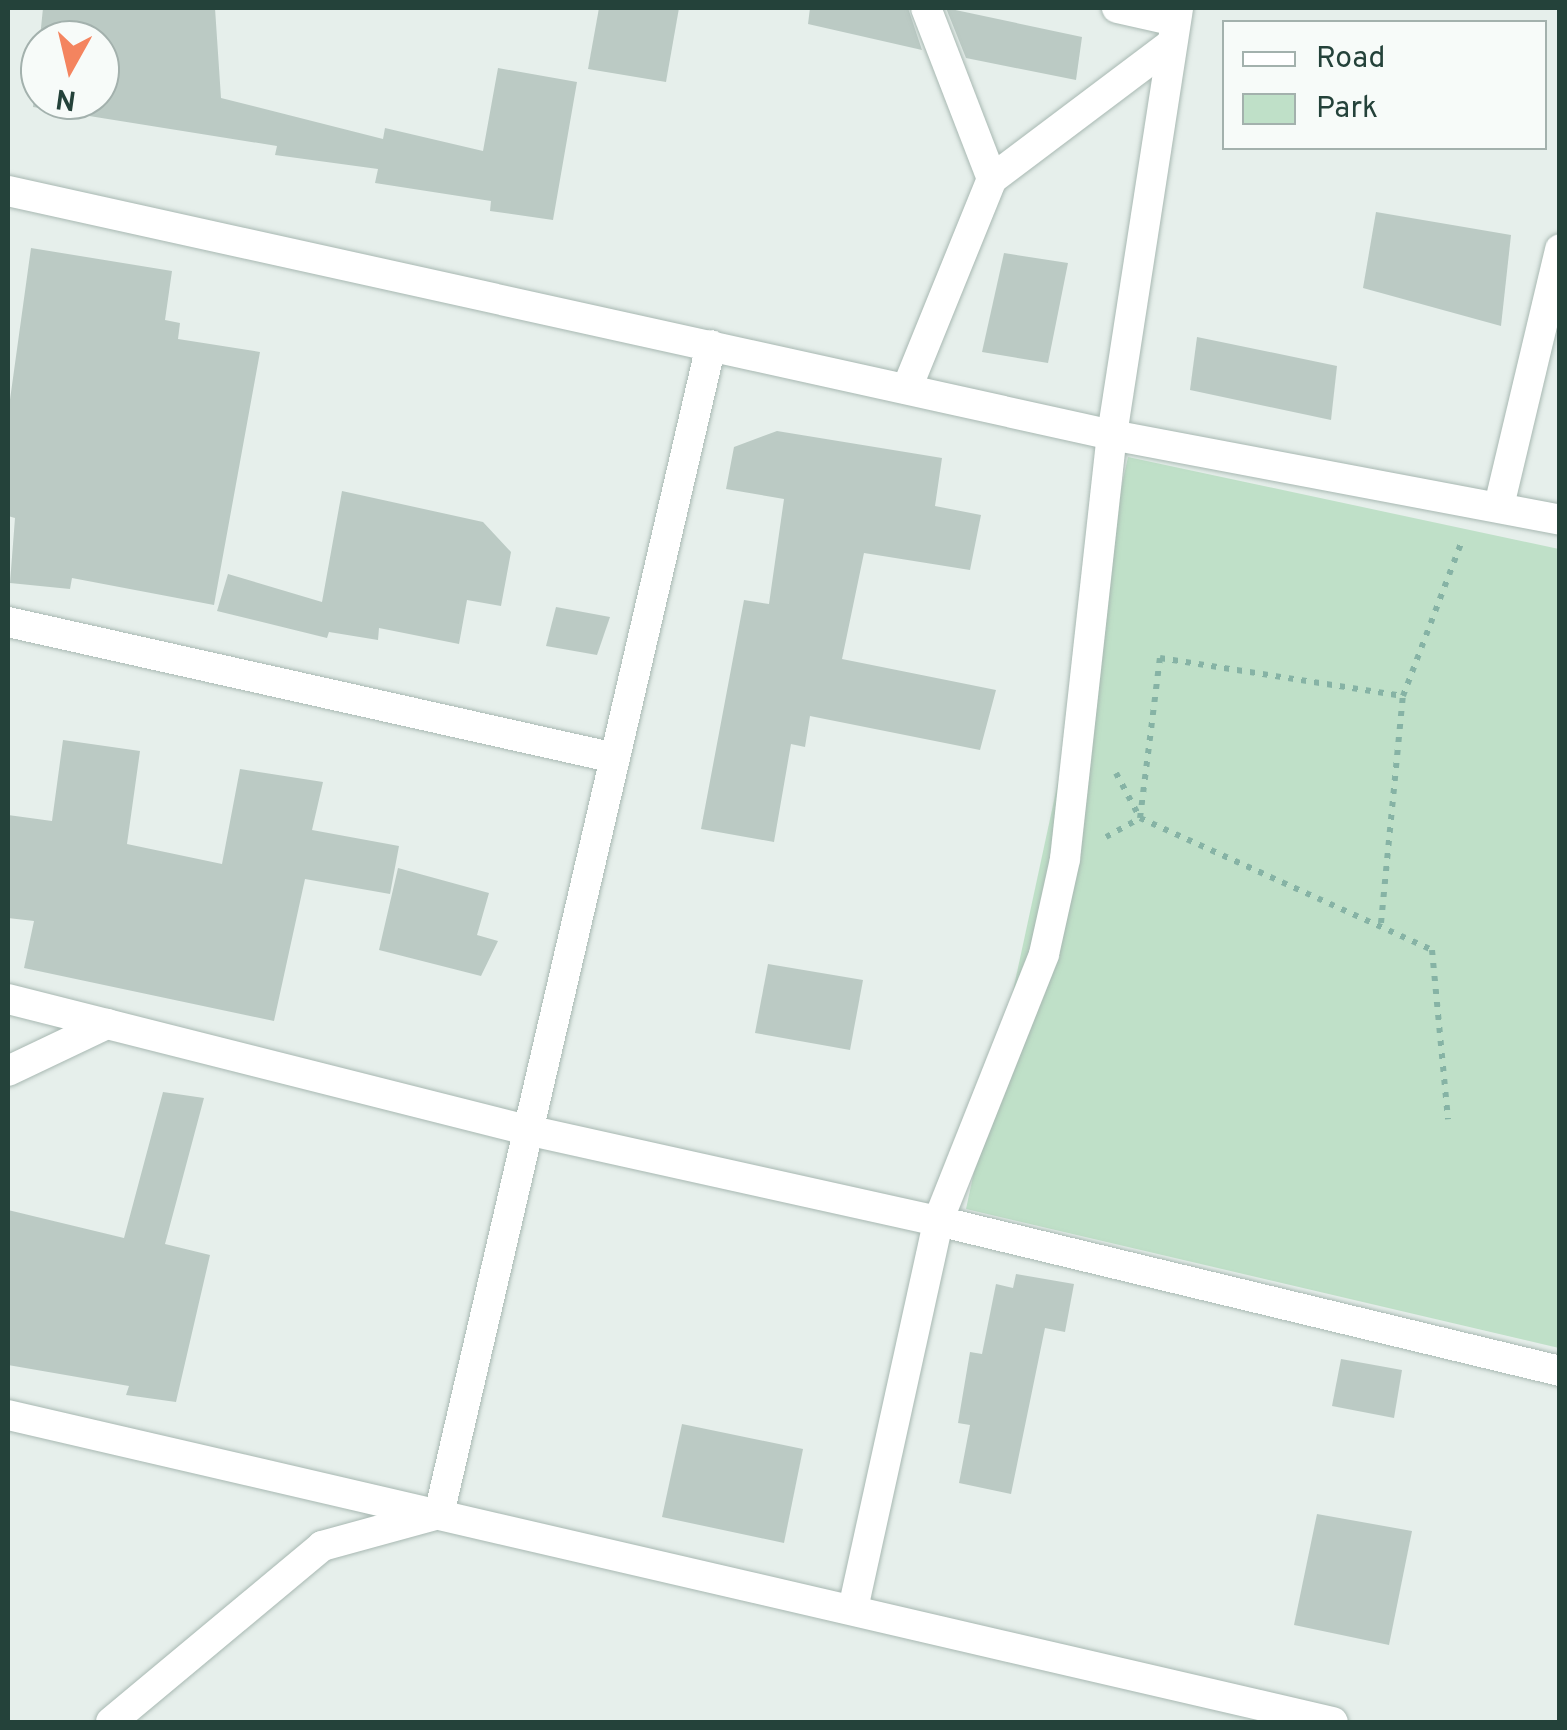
<!DOCTYPE html>
<html>
<head>
<meta charset="utf-8">
<style>
  body { margin:0 }
  #map { position:relative; width:1567px; height:1730px; overflow:hidden; background:#e6efeb; font-family:Overpass,sans-serif }
  div>[style] { position:absolute }
  [style*='--x'] { left:calc(var(--x)*1px); top:calc(var(--y)*1px); width:calc(var(--w)*1px); rotate:calc(var(--a)*1deg) }
  .green>* { inset:0; background:#bfe0c8 }
  .building>* { inset:0; background:#bbcac4 }
  .path>* { height:6px; margin-top:-3px; transform-origin:0; background:repeating-linear-gradient(90deg,#86b3a5 0 5px,transparent 0 13px) }
  .roads { filter:drop-shadow(0 0 2px #a8b8b2) drop-shadow(0 0 2px #a8b8b2) }
  .minor>* { height:30px; margin:-15px; padding:0 15px; transform-origin:15px; border-radius:15px; background:#fff }
  span { translate:-50% -50%; white-space:nowrap; text-align:center; line-height:1.15; -webkit-text-stroke:8px #f7fbf9; paint-order:stroke }
  .frame { position:absolute; inset:0; border:10px solid #24423a; pointer-events:none }
  .legend { position:absolute; left:1222px; top:20px; width:325px; height:130px; box-sizing:border-box; background:#f7fbf9; border:2px solid #a3b1ad; margin:0; padding:12px 18px; list-style:none; font-size:30px; color:#24423a }
  .legend li { display:flex; align-items:center; gap:20px; height:50px }
  .legend b { width:50px; border:2px solid #a3b1ad }
  .north { position:absolute; left:20px; top:20px; width:100px; height:100px; box-sizing:border-box; background:#f7fbf9; border:2px solid #a3b1ad; border-radius:50%; rotate:188deg; font-size:28px; font-weight:700; line-height:40px; text-align:center; color:#24423a }
  .north::after { content:''; display:block; margin:auto; width:35px; height:45px; background:#f4845f; clip-path:polygon(50% 0,100% 100%,50% 72%,0 100%) }
</style>
</head>
<body>
<div id="map">
  <div class="green">
    <div style="clip-path:polygon(1128px 457px,1559px 549px,1559px 1348px,966px 1209px)"></div>
  </div>
  <div class="building">
    <div style="clip-path:polygon(evenodd,43px 8px,215px 8px,221px 98px,383px 139px,385px 128px,483px 151px,498px 68px,577px 82px,553px 220px,490px 211px,491px 201px,375px 183px,378px 169px,275px 155px,277px 146px,33px 107px,43px 8px,40px 40px,100px 40px,100px 100px,40px 100px,40px 40px)"></div>
    <div style="clip-path:polygon(599px 8px,679px 8px,666px 82px,588px 69px)"></div>
    <div style="clip-path:polygon(810px 8px,908px 8px,922px 50px,808px 24px)"></div>
    <div style="clip-path:polygon(946px 8px,1082px 37px,1076px 80px,966px 58px)"></div>
    <div style="clip-path:polygon(1376px 212px,1511px 235px,1501px 326px,1363px 288px)"></div>
    <div style="clip-path:polygon(31px 248px,172px 271px,165px 320px,180px 323px,178px 339px,260px 352px,214px 605px,72px 578px,70px 589px,10px 583px,15px 518px,8px 516px,8px 414px)"></div>
    <div style="clip-path:polygon(1004px 253px,1068px 263px,1048px 363px,982px 352px)"></div>
    <div style="clip-path:polygon(1197px 337px,1337px 366px,1331px 420px,1190px 390px)"></div>
    <div style="clip-path:polygon(777px 431px,942px 458px,935px 506px,981px 515px,970px 570px,864px 553px,842px 659px,996px 690px,980px 750px,810px 716px,805px 747px,791px 744px,774px 842px,701px 829px,744px 600px,769px 604px,784px 499px,726px 489px,734px 447px)"></div>
    <div style="clip-path:polygon(342px 491px,483px 522px,511px 552px,501px 606px,467px 600px,459px 644px,379px 628px,378px 640px,329px 632px,327px 638px,217px 611px,228px 574px,322px 602px)"></div>
    <div style="clip-path:polygon(556px 607px,610px 617px,597px 655px,546px 646px)"></div>
    <div style="clip-path:polygon(63px 740px,140px 751px,127px 844px,222px 864px,240px 769px,323px 782px,312px 830px,399px 846px,390px 894px,305px 879px,274px 1021px,24px 968px,34px 921px,8px 918px,8px 815px,52px 821px)"></div>
    <div style="clip-path:polygon(398px 868px,489px 893px,477px 935px,498px 941px,481px 976px,379px 950px)"></div>
    <div style="clip-path:polygon(768px 964px,863px 980px,850px 1050px,755px 1033px)"></div>
    <div style="clip-path:polygon(163px 1092px,204px 1098px,165px 1244px,210px 1255px,176px 1402px,126px 1395px,129px 1386px,8px 1365px,8px 1210px,124px 1238px)"></div>
    <div style="clip-path:polygon(1016px 1274px,1074px 1284px,1065px 1332px,1045px 1328px,1011px 1494px,959px 1483px,970px 1425px,958px 1423px,970px 1352px,982px 1354px,996px 1284px,1013px 1288px)"></div>
    <div style="clip-path:polygon(1341px 1359px,1402px 1370px,1394px 1418px,1332px 1406px)"></div>
    <div style="clip-path:polygon(682px 1424px,803px 1449px,784px 1543px,662px 1517px)"></div>
    <div style="clip-path:polygon(1317px 1514px,1412px 1531px,1389px 1645px,1294px 1625px)"></div>
  </div>
  <div class="path">
    <div style="--x:1116;--y:773;--w:51;--a:61.9"></div>
    <div style="--x:1140;--y:818;--w:161;--a:-82.9"></div>
    <div style="--x:1160;--y:658;--w:246;--a:8.9"></div>
    <div style="--x:1106;--y:837;--w:39;--a:-29"></div>
    <div style="--x:1140;--y:818;--w:320;--a:24.3"></div>
    <div style="--x:1432;--y:950;--w:170;--a:84.6"></div>
    <div style="--x:1381;--y:923;--w:228;--a:-84.5"></div>
    <div style="--x:1403;--y:696;--w:166;--a:-69.2"></div>
  </div>
  <div class="roads">
    <div class="minor">
      <div style="--x:926;--y:8;--w:183;--a:68.9"></div>
      <div style="--x:1117;--y:8;--w:59;--a:12.6"></div>
      <div style="--x:8;--y:191;--w:1131;--a:12.46"></div>
      <div style="--x:1112;--y:435;--w:456;--a:10.7"></div>
      <div style="--x:907;--y:388;--w:226;--a:-67.9"></div>
      <div style="--x:992;--y:179;--w:224;--a:-37"></div>
      <div style="--x:1499;--y:506;--w:264;--a:-76.6"></div>
      <div style="--x:8;--y:622;--w:622;--a:12.63"></div>
      <div style="--x:8;--y:999;--w:535;--a:14.17"></div>
      <div style="--x:527;--y:1130;--w:421;--a:12.5"></div>
      <div style="--x:938;--y:1221;--w:640;--a:13.56"></div>
      <div style="--x:8;--y:1071;--w:110;--a:-25.4"></div>
      <div style="--x:8;--y:1415;--w:1360;--a:13.05"></div>
      <div style="--x:853;--y:1609;--w:397;--a:-77.6"></div>
      <div style="--x:938;--y:1221;--w:287;--a:-68.3"></div>
      <div style="--x:1044;--y:954;--w:97;--a:-77.5"></div>
      <div style="--x:1065;--y:859;--w:427;--a:-83.7"></div>
      <div style="--x:1112;--y:435;--w:432;--a:-81.2"></div>
      <div style="--x:111;--y:1722;--w:275;--a:-39.8"></div>
      <div style="--x:322;--y:1546;--w:121;--a:-15.3"></div>
      <div style="--x:439;--y:1514;--w:1200;--a:-76.9"></div>
    </div>
  </div>
  <div class="frame"></div>
  <ul class="legend">
  <li><b style="height:12px;background:#fff"></b>Road</li>
  <li><b style="height:28px;background:#bfe0c8"></b>Park</li>
  </ul>
  <div class="north">N</div>
</div>
</body>
</html>
